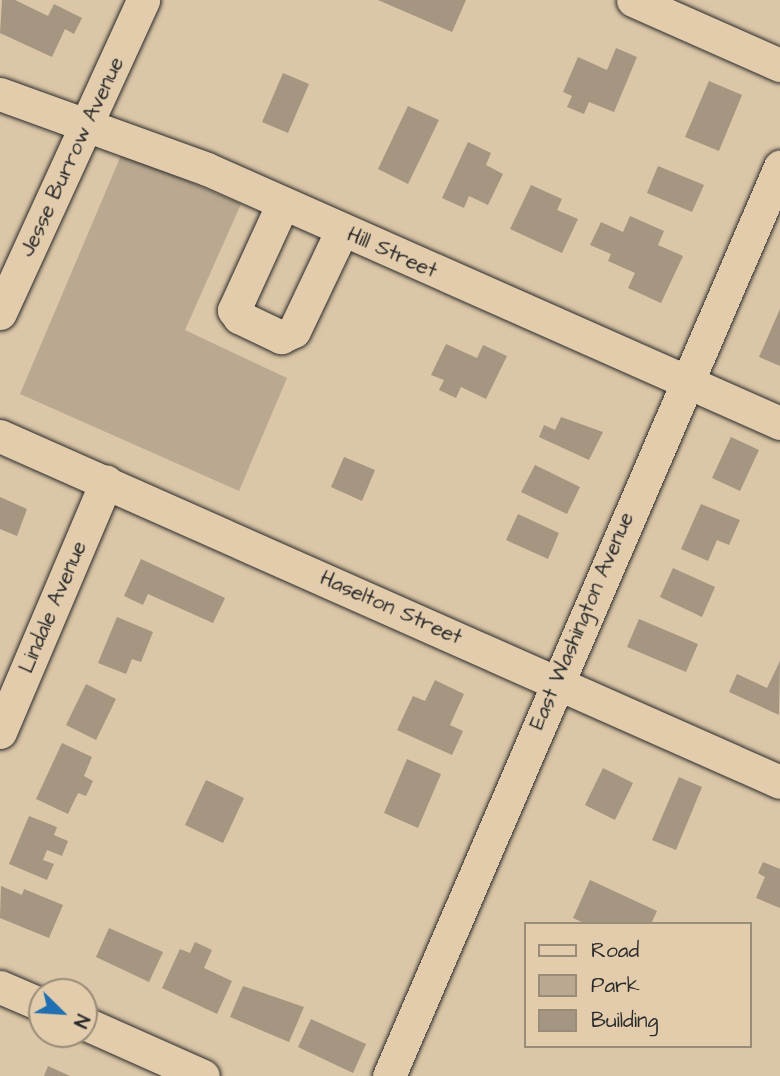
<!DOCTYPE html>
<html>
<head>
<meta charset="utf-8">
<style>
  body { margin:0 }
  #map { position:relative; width:780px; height:1076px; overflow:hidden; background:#dbc6a7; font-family:"Architects Daughter",sans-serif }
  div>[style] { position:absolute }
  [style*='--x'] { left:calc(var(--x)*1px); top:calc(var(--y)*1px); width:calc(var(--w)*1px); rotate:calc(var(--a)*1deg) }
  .green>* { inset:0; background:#baa990 }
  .building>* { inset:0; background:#a49680 }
  .roads { filter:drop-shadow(0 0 2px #2b2b2b) drop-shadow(0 0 2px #2b2b2b) }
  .minor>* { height:33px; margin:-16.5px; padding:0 16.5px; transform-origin:16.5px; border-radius:16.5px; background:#e2ccac }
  span { translate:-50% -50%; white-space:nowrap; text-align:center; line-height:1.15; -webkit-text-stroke:6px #e2ccac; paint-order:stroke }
  .street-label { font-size:21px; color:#2b2b2b }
  .legend { position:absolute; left:524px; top:922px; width:228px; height:126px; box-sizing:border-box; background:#e2ccac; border:2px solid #998c78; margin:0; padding:9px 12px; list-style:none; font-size:21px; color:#2b2b2b }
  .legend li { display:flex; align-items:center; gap:14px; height:35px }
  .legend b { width:35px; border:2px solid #998c78 }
  .north { position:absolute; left:28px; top:978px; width:70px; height:70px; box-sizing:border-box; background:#e2ccac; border:2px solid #998c78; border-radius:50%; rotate:114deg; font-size:19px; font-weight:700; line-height:28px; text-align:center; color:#2b2b2b }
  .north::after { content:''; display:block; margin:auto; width:24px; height:32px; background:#1f6fb2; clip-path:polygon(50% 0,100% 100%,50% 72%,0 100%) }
</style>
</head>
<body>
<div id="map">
  <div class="green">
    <div style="clip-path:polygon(122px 153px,241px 204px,185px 330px,287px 378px,239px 491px,20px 394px)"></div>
  </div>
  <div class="building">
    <div style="clip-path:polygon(2px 0,15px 0,48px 16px,54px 4px,82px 18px,74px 34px,65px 29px,52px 57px,0 33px)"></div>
    <div style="clip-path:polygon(378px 0,466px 0,452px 32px)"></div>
    <div style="clip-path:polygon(616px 48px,637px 57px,614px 112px,589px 102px,584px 114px,567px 107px,572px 96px,563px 92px,578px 57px,607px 70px)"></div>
    <div style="clip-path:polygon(283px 73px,309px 84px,288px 133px,262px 122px)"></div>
    <div style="clip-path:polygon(709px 81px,742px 95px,719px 151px,685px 137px)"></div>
    <div style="clip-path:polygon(408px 106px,439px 120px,408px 184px,378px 169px)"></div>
    <div style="clip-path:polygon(468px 142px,491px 153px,486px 165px,503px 174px,488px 205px,469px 196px,464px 208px,442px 198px)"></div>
    <div style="clip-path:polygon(658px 166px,704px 185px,692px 212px,647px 193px)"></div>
    <div style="clip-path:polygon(531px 185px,562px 199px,557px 210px,578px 219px,562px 253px,510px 229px)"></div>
    <div style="clip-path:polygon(630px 216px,664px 231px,658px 245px,683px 256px,661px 303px,628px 288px,635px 273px,608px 261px,611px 254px,590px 245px,601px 222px,623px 232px)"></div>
    <div style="clip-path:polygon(780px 309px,780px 366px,759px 357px)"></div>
    <div style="clip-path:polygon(446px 344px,477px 358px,483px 345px,507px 356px,486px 399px,461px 387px,456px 398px,439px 390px,444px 380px,431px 375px)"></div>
    <div style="clip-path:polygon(561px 417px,603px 432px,589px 460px,539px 437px,544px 425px,555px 430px)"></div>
    <div style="clip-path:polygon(731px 437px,759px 450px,740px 491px,712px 478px)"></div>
    <div style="clip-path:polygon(344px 457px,375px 470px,362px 501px,331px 487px)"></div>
    <div style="clip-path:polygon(535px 465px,580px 487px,567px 514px,521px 492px)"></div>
    <div style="clip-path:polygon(0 497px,27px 509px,17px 536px,0 529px)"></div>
    <div style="clip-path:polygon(701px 504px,740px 520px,729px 545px,717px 540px,708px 561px,681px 549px)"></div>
    <div style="clip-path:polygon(518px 514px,559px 533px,548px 559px,506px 540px)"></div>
    <div style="clip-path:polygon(141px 559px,225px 598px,213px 623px,148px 594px,143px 605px,124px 596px)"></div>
    <div style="clip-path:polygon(673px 568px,715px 587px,702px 617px,660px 597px)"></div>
    <div style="clip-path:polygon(117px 617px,153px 632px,141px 662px,132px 659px,126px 674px,98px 663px)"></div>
    <div style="clip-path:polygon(639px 619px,698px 644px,686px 672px,627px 647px)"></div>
    <div style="clip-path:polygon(780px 661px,779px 715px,729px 692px,737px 674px,767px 688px)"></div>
    <div style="clip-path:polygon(435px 680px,464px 694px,450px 725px,463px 731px,452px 755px,397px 730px,413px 696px,425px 701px)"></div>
    <div style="clip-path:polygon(86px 684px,116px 699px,96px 740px,66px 725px)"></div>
    <div style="clip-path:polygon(62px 743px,92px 757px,84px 776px,93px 781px,86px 796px,78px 793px,68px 814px,36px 799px)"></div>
    <div style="clip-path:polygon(407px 759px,441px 774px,418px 828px,384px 813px)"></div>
    <div style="clip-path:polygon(603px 768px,633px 783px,615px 820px,585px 805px)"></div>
    <div style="clip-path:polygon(679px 777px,702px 787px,676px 850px,652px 840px)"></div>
    <div style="clip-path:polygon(206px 780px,244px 798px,223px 843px,185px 825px)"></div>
    <div style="clip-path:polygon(29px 816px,57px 827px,54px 835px,68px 841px,62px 856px,47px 850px,43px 860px,54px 864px,47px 880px,9px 864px)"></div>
    <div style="clip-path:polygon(763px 862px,780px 869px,780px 908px,756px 898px,765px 877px,758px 873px)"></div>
    <div style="clip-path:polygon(590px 880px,657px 911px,651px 924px,586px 924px,573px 918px)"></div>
    <div style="clip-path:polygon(1px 886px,22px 895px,24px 889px,63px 905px,49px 938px,0 918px)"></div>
    <div style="clip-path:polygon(109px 928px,163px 952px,149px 982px,96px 957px)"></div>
    <div style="clip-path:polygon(195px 942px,212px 950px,204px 968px,232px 981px,217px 1014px,162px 988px,180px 949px,190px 953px)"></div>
    <div style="clip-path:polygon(243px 986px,304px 1007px,289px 1042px,230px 1017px)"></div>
    <div style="clip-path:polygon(311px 1019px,366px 1044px,353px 1073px,298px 1047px)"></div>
    <div style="clip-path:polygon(48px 1066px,70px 1076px,44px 1076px)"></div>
  </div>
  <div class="roads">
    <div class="minor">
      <div style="--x:633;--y:0;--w:161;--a:23.9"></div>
      <div style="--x:0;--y:94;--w:220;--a:19.9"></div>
      <div style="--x:207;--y:169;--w:627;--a:23.91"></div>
      <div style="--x:283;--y:203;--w:118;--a:114.6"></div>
      <div style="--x:234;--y:310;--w:9;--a:54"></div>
      <div style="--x:239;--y:317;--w:47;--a:25.5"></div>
      <div style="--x:281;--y:337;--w:14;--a:-25"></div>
      <div style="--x:294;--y:331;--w:112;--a:-64.6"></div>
      <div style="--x:0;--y:313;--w:344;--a:-65.4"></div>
      <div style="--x:0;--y:436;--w:853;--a:23.92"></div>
      <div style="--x:0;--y:732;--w:272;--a:-67"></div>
      <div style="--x:0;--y:987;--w:46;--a:23.2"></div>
      <div style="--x:84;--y:1023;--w:130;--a:24"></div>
      <div style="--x:389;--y:1076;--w:990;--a:-66.73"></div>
    </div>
  </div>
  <div class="street-label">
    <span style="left:72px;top:157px;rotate:-65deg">Jesse Burrow Avenue</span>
    <span style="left:392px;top:253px;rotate:24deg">Hill Street</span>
    <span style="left:53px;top:607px;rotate:-67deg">Lindale Avenue</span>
    <span style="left:391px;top:608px;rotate:24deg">Haselton Street</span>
    <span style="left:582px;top:621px;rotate:-67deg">East Washington Avenue</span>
  </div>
  <ul class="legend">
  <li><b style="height:9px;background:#e2ccac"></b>Road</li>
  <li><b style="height:19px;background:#baa990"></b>Park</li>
  <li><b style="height:19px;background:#a49680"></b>Building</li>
  </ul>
  <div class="north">N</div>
</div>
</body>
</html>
